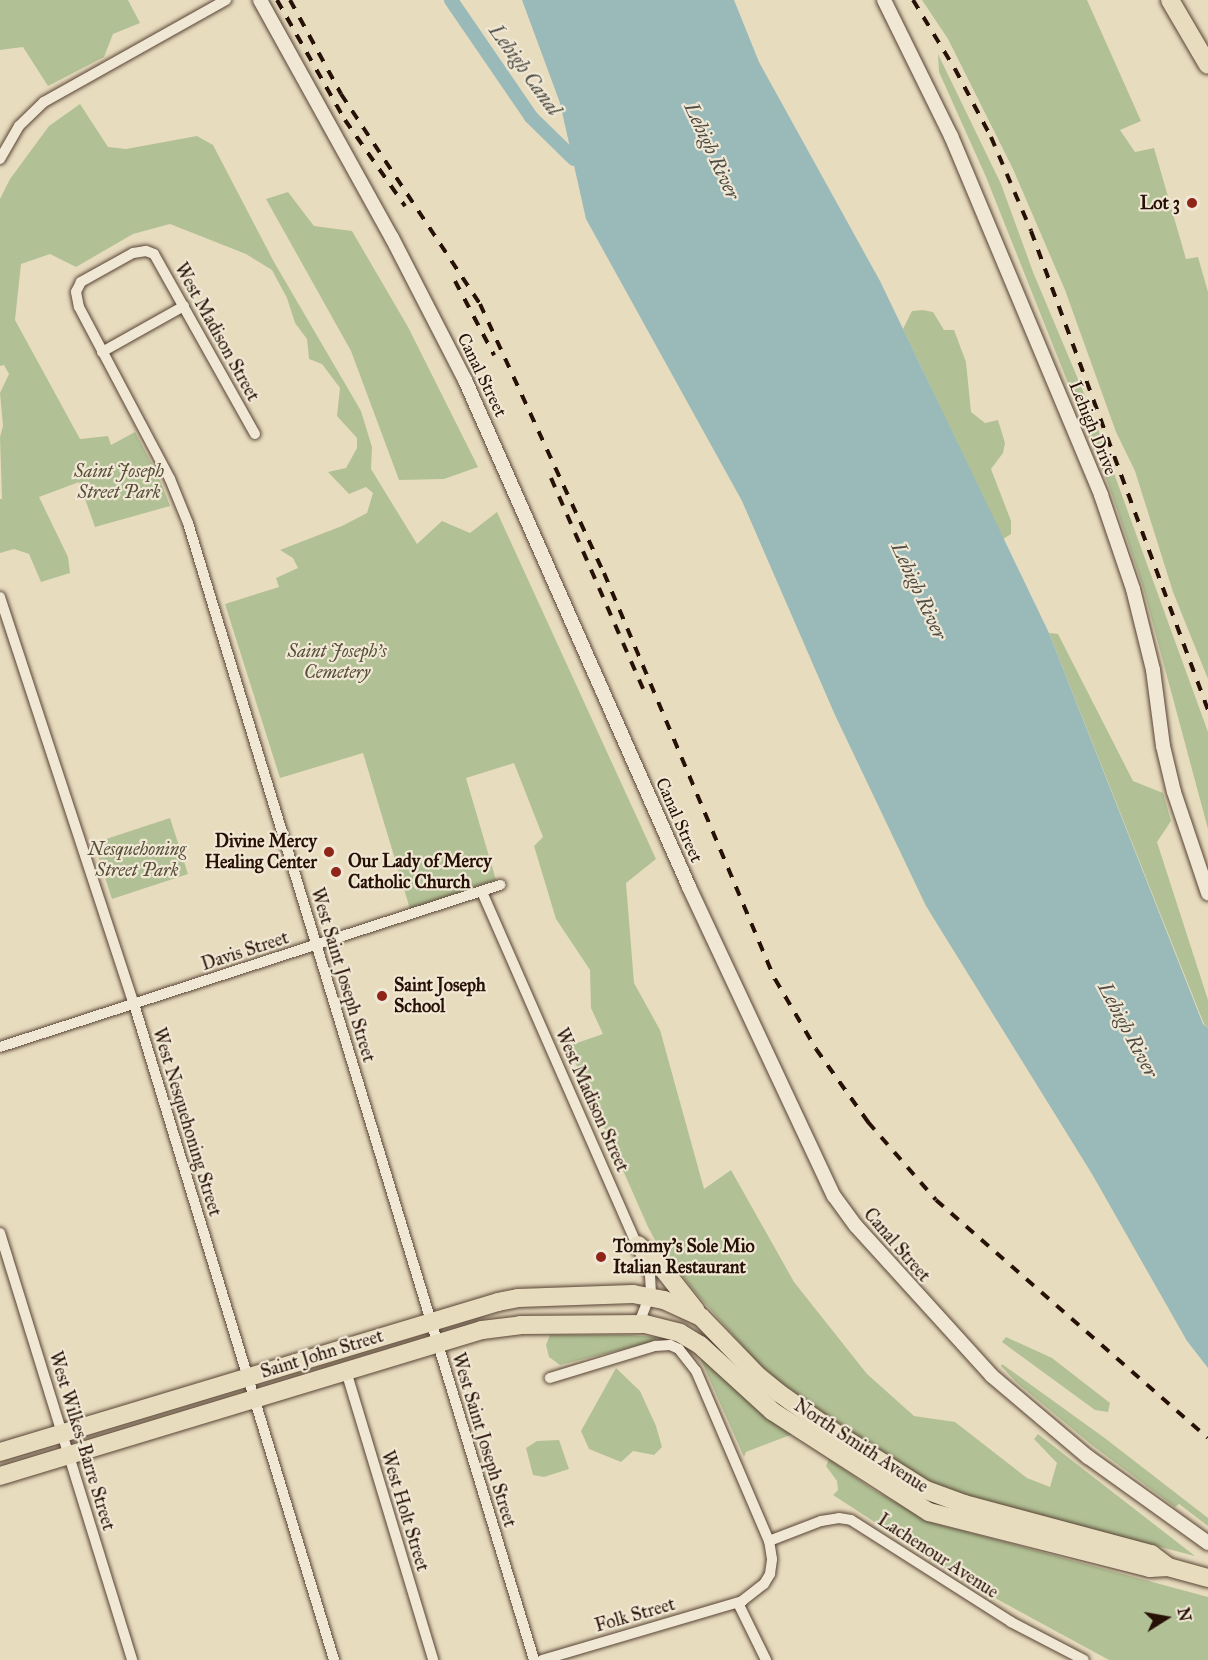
<!DOCTYPE html>
<html>
<head>
<meta charset="utf-8">
<style>
  body { margin:0 }
  #map { position:relative; width:1208px; height:1660px; overflow:hidden; background:#e8dcbf; font-family:"IM FELL Great Primer",serif }
  div>[style] { position:absolute }
  [style*='--x'] { left:calc(var(--x)*1px); top:calc(var(--y)*1px); width:calc(var(--w)*1px); rotate:calc(var(--a)*1deg) }
  .green>* { inset:0; background:#b2c195 }
  .water>* { inset:0; background:#99bab9 }
  .canal>* { height:14px; margin:-7px; padding:0 7px; transform-origin:7px; border-radius:7px; background:#99bab9 }
  .roads { filter:drop-shadow(0 0 2px #574334) drop-shadow(0 0 2px #574334) }
  .minor>* { height:10px; margin:-5px; padding:0 5px; transform-origin:5px; border-radius:5px; background:#f0e8d5 }
  .tertiary>* { height:14px; margin:-7px; padding:0 7px; transform-origin:7px; border-radius:7px; background:#f0e8d5 }
  .primary>* { height:18px; margin:-9px; padding:0 9px; transform-origin:9px; border-radius:9px; background:#e8dcbf }
  .rail>* { height:4px; margin-top:-2px; transform-origin:0; background:repeating-linear-gradient(90deg,#271005 0 10px,transparent 0 20px) }
  .dots>* { width:16px; height:16px; translate:-50% -50%; box-sizing:border-box; border:3px solid #f0e8d5; border-radius:50% }
  span { translate:-50% -50%; white-space:nowrap; text-align:center; line-height:1.15; -webkit-text-stroke:4.5px #f0e8d5; paint-order:stroke }
  .poi-label { font-size:18px; color:#271005; font-weight:700 }
  .right { translate:-100% -50%; text-align:right }
  .left { translate:0 -50%; text-align:left }
  .street-label { font-size:18px; color:#271005 }
  .park-label { font-size:18px; color:#584e37; font-style:italic }
  .water-label { font-size:20px; color:#4f4c44; font-style:italic }
  .north { position:absolute; left:1136px; top:1588px; width:60px; height:60px; -webkit-text-stroke:4px #f0e8d5; paint-order:stroke; rotate:79deg; font-size:16px; font-weight:700; line-height:24px; text-align:center; color:#271005 }
  .north::after { content:''; display:block; margin:auto; width:21px; height:27px; background:#271005; clip-path:polygon(50% 0,100% 100%,50% 72%,0 100%) }
</style>
</head>
<body>
<div id="map">
  <div class="green">
    <div style="clip-path:polygon(0 0,128px 0,140px 23px,113px 34px,104px 57px,48px 86px,23px 47px,0 50px)"></div>
    <div style="clip-path:polygon(922px 0,1087px 0,1141px 121px,1120px 130px,1135px 152px,1154px 148px,1186px 259px,1198px 257px,1208px 292px,1208px 679px,1173px 592px,1135px 471px,1116px 432px,1065px 290px,1013px 169px,948px 39px)"></div>
    <div style="clip-path:polygon(938px 54px,1001px 184px,1033px 272px,1091px 410px,1208px 732px,1208px 829px,1143px 587px,1109px 486px,986px 177px,939px 72px)"></div>
    <div style="clip-path:polygon(80px 104px,108px 147px,126px 149px,197px 136px,213px 145px,274px 262px,361px 411px,372px 447px,371px 469px,417px 544px,442px 521px,470px 533px,497px 512px,656px 859px,626px 883px,634px 983px,660px 1030px,704px 1189px,731px 1170px,794px 1282px,867px 1374px,914px 1416px,955px 1422px,1027px 1478px,1050px 1487px,1057px 1463px,1034px 1439px,1038px 1434px,1195px 1556px,946px 1491px,920px 1479px,780px 1383px,756px 1361px,696px 1293px,657px 1244px,648px 1227px,568px 1046px,603px 1034px,591px 1008px,590px 970px,556px 919px,534px 846px,543px 837px,514px 763px,466px 778px,496px 880px,410px 909px,363px 753px,280px 778px,225px 604px,279px 587px,276px 578px,298px 568px,293px 558px,280px 550px,342px 526px,367px 513px,373px 493px,366px 487px,349px 494px,328px 472px,346px 468px,357px 448px,357px 438px,337px 416px,340px 388px,322px 364px,309px 359px,307px 339px,295px 323px,287px 298px,272px 270px,246px 254px,170px 224px,133px 234px,76px 267px,50px 254px,21px 264px,15px 320px,80px 439px,108px 436px,111px 445px,135px 432px,158px 475px,170px 506px,95px 527px,79px 482px,39px 497px,68px 557px,70px 573px,41px 582px,29px 554px,14px 549px,0 553px,0 499px,2px 499px,0 437px,3px 426px,0 393px,9px 374px,4px 365px,0 366px,0 199px,10px 179px,49px 126px)"></div>
    <div style="clip-path:polygon(288px 192px,314px 226px,352px 231px,408px 327px,478px 467px,444px 479px,399px 480px,351px 351px,266px 199px)"></div>
    <div style="clip-path:polygon(923px 310px,933px 312px,944px 330px,954px 330px,966px 362px,971px 412px,985px 423px,998px 420px,1005px 443px,1003px 453px,991px 469px,1011px 521px,1011px 534px,1003px 539px,903px 329px,912px 311px)"></div>
    <div style="clip-path:polygon(1049px 633px,1058px 634px,1133px 781px,1163px 793px,1171px 821px,1157px 842px,1208px 1000px,1208px 1028px,1204px 1024px)"></div>
    <div style="clip-path:polygon(170px 818px,188px 874px,112px 899px,94px 843px)"></div>
    <div style="clip-path:polygon(550px 1335px,630px 1335px,656px 1337px,655px 1341px,560px 1365px,549px 1357px,546px 1345px)"></div>
    <div style="clip-path:polygon(1006px 1337px,1052px 1358px,1110px 1403px,1108px 1412px,1095px 1410px,1002px 1342px)"></div>
    <div style="clip-path:polygon(705px 1357px,793px 1434px,746px 1452px,744px 1457px,701px 1360px)"></div>
    <div style="clip-path:polygon(1002px 1364px,1106px 1439px,1208px 1518px,1208px 1526px,1179px 1504px,1175px 1507px,1093px 1446px,1016px 1382px,1001px 1366px)"></div>
    <div style="clip-path:polygon(616px 1368px,640px 1391px,656px 1426px,662px 1447px,654px 1455px,633px 1451px,621px 1462px,589px 1449px,581px 1431px)"></div>
    <div style="clip-path:polygon(559px 1440px,569px 1469px,544px 1477px,533px 1475px,526px 1448px,537px 1441px)"></div>
    <div style="clip-path:polygon(829px 1459px,872px 1489px,934px 1523px,1208px 1597px,1208px 1660px,1109px 1660px,973px 1586px,833px 1495px,838px 1490px,837px 1481px,826px 1466px)"></div>
  </div>
  <div class="water">
    <div style="clip-path:polygon(522px 0,734px 0,759px 62px,880px 281px,1049px 633px,1203px 1024px,1208px 1028px,1208px 1368px,1187px 1341px,1092px 1174px,926px 906px,835px 715px,742px 501px,586px 219px,560px 103px)"></div>
  </div>
  <div class="canal">
    <div style="--x:451;--y:0;--w:142;--a:55.6"></div>
    <div style="--x:531;--y:117;--w:60;--a:44.3"></div>
  </div>
  <div class="roads">
    <div class="minor">
      <div style="--x:0;--y:159;--w:38;--a:-60"></div>
      <div style="--x:19;--y:126;--w:35;--a:-44"></div>
      <div style="--x:44;--y:102;--w:209;--a:-29.3"></div>
      <div style="--x:102;--y:352;--w:94;--a:-29.3"></div>
      <div style="--x:255;--y:434;--w:206;--a:-119.3"></div>
      <div style="--x:154;--y:254;--w:9;--a:-159"></div>
      <div style="--x:146;--y:251;--w:13;--a:171"></div>
      <div style="--x:133;--y:253;--w:60;--a:150.9"></div>
      <div style="--x:81;--y:282;--w:11;--a:117"></div>
      <div style="--x:76;--y:292;--w:15;--a:79"></div>
      <div style="--x:79;--y:307;--w:195;--a:62.1"></div>
      <div style="--x:170;--y:479;--w:48;--a:67.8"></div>
      <div style="--x:188;--y:523;--w:1188;--a:73.07"></div>
      <div style="--x:0;--y:597;--w:428;--a:71.8"></div>
      <div style="--x:134;--y:1004;--w:686;--a:73.04"></div>
      <div style="--x:482;--y:892;--w:418;--a:66.3"></div>
      <div style="--x:650;--y:1275;--w:17;--a:87"></div>
      <div style="--x:651;--y:1292;--w:34;--a:111"></div>
      <div style="--x:0;--y:1047;--w:526;--a:-17.95"></div>
      <div style="--x:0;--y:1233;--w:447;--a:72.8"></div>
      <div style="--x:346;--y:1371;--w:302;--a:73.2"></div>
      <div style="--x:769;--y:1541;--w:56;--a:-21"></div>
      <div style="--x:821;--y:1521;--w:18;--a:-9"></div>
      <div style="--x:839;--y:1518;--w:12;--a:9"></div>
      <div style="--x:851;--y:1520;--w:190;--a:32.5"></div>
      <div style="--x:1011;--y:1622;--w:82;--a:27.5"></div>
      <div style="--x:738;--y:1603;--w:64;--a:63.8"></div>
      <div style="--x:542;--y:1660;--w:209;--a:-16.4"></div>
      <div style="--x:742;--y:1601;--w:28;--a:-38"></div>
      <div style="--x:764;--y:1584;--w:12;--a:-59"></div>
      <div style="--x:770;--y:1574;--w:15;--a:-82"></div>
      <div style="--x:772;--y:1559;--w:18;--a:-99"></div>
      <div style="--x:769;--y:1541;--w:185;--a:-113.2"></div>
      <div style="--x:696;--y:1371;--w:28;--a:-128"></div>
      <div style="--x:679;--y:1349;--w:10;--a:-156"></div>
      <div style="--x:670;--y:1345;--w:15;--a:176"></div>
      <div style="--x:655;--y:1346;--w:110;--a:163.1"></div>
    </div>
    <div class="tertiary">
      <div style="--x:260;--y:0;--w:272;--a:61"></div>
      <div style="--x:392;--y:238;--w:160;--a:62.8"></div>
      <div style="--x:465;--y:380;--w:554;--a:66.16"></div>
      <div style="--x:689;--y:887;--w:341;--a:64.9"></div>
      <div style="--x:834;--y:1196;--w:37;--a:54"></div>
      <div style="--x:856;--y:1226;--w:202;--a:47.8"></div>
      <div style="--x:992;--y:1376;--w:126;--a:40.2"></div>
      <div style="--x:1088;--y:1457;--w:148;--a:35.6"></div>
      <div style="--x:884;--y:0;--w:152;--a:63.8"></div>
      <div style="--x:951;--y:136;--w:389;--a:67.3"></div>
      <div style="--x:1101;--y:495;--w:99;--a:71.2"></div>
      <div style="--x:1133;--y:589;--w:83;--a:76.1"></div>
      <div style="--x:1153;--y:670;--w:77;--a:82.5"></div>
      <div style="--x:1163;--y:746;--w:47;--a:76.6"></div>
      <div style="--x:1174;--y:792;--w:107;--a:71.4"></div>
    </div>
    <div class="primary">
      <div style="--x:1170;--y:0;--w:75;--a:59.7"></div>
      <div style="--x:638;--y:1245;--w:35;--a:44"></div>
      <div style="--x:663;--y:1269;--w:53;--a:51.8"></div>
      <div style="--x:0;--y:1452;--w:520;--a:-16.76"></div>
      <div style="--x:498;--y:1302;--w:20;--a:-11"></div>
      <div style="--x:518;--y:1298;--w:115;--a:-2"></div>
      <div style="--x:633;--y:1294;--w:32;--a:11"></div>
      <div style="--x:664;--y:1300;--w:41;--a:24.7"></div>
      <div style="--x:701;--y:1317;--w:82;--a:46"></div>
      <div style="--x:758;--y:1376;--w:27;--a:39"></div>
      <div style="--x:779;--y:1393;--w:64;--a:35.4"></div>
      <div style="--x:831;--y:1430;--w:112;--a:32.3"></div>
      <div style="--x:926;--y:1490;--w:40;--a:20.2"></div>
      <div style="--x:964;--y:1504;--w:194;--a:15"></div>
      <div style="--x:1151;--y:1554;--w:21;--a:37"></div>
      <div style="--x:0;--y:1476;--w:504;--a:-16.85"></div>
      <div style="--x:482;--y:1330;--w:38;--a:-7"></div>
      <div style="--x:520;--y:1325;--w:125;--a:-0.5"></div>
      <div style="--x:645;--y:1324;--w:36;--a:14"></div>
      <div style="--x:680;--y:1333;--w:23;--a:31"></div>
      <div style="--x:700;--y:1345;--w:98;--a:42.5"></div>
      <div style="--x:772;--y:1411;--w:187;--a:32.8"></div>
      <div style="--x:929;--y:1512;--w:228;--a:14.2"></div>
      <div style="--x:1150;--y:1568;--w:18;--a:-3"></div>
      <div style="--x:1168;--y:1567;--w:41;--a:15.4"></div>
    </div>
  </div>
  <div class="rail">
    <div style="--x:277;--y:0;--w:138;--a:60.5"></div>
    <div style="--x:345;--y:120;--w:105;--a:55.1"></div>
    <div style="--x:290;--y:0;--w:107;--a:61.5"></div>
    <div style="--x:341;--y:94;--w:252;--a:56.5"></div>
    <div style="--x:480;--y:304;--w:296;--a:65.3"></div>
    <div style="--x:604;--y:573;--w:441;--a:67.2"></div>
    <div style="--x:775;--y:979;--w:81;--a:59.6"></div>
    <div style="--x:816;--y:1049;--w:90;--a:54.5"></div>
    <div style="--x:868;--y:1122;--w:103;--a:48.9"></div>
    <div style="--x:936;--y:1200;--w:361;--a:41.2"></div>
    <div style="--x:913;--y:0;--w:81;--a:58.7"></div>
    <div style="--x:955;--y:69;--w:77;--a:62.1"></div>
    <div style="--x:991;--y:137;--w:102;--a:66.9"></div>
    <div style="--x:1031;--y:231;--w:511;--a:69.72"></div>
    <div style="--x:455;--y:281;--w:84;--a:62.2"></div>
    <div style="--x:551;--y:478;--w:240;--a:66.4"></div>
  </div>
  <div class="dots">
    <div style="left:1192px;top:203px;background:#8f2418"></div>
    <div style="left:329px;top:852px;background:#8f2418"></div>
    <div style="left:336px;top:872px;background:#8f2418"></div>
    <div style="left:382px;top:996px;background:#8f2418"></div>
    <div style="left:601px;top:1257px;background:#8f2418"></div>
  </div>
  <div class="poi-label">
    <span class="right" style="left:1180px;top:203px">Lot 3</span>
    <span class="right" style="left:317px;top:852px">Divine Mercy<br>Healing Center</span>
    <span class="left" style="left:348px;top:872px">Our Lady of Mercy<br>Catholic Church</span>
    <span class="left" style="left:394px;top:996px">Saint Joseph<br>School</span>
    <span class="left" style="left:613px;top:1257px">Tommy's Sole Mio<br>Italian Restaurant</span>
  </div>
  <div class="street-label">
    <span style="left:217px;top:332px;rotate:61deg">West Madison Street</span>
    <span style="left:482px;top:375px;rotate:64deg">Canal Street</span>
    <span style="left:1093px;top:428px;rotate:68deg">Lehigh Drive</span>
    <span style="left:679px;top:820px;rotate:66deg">Canal Street</span>
    <span style="left:245px;top:951px;rotate:-18deg">Davis Street</span>
    <span style="left:343px;top:975px;rotate:73deg">West Saint Joseph Street</span>
    <span style="left:592px;top:1100px;rotate:66deg">West Madison Street</span>
    <span style="left:187px;top:1122px;rotate:73deg">West Nesquehoning Street</span>
    <span style="left:897px;top:1245px;rotate:49deg">Canal Street</span>
    <span style="left:322px;top:1354px;rotate:-17deg">Saint John Street</span>
    <span style="left:484px;top:1440px;rotate:73deg">West Saint Joseph Street</span>
    <span style="left:82px;top:1441px;rotate:73deg">West Wilkes-Barre Street</span>
    <span style="left:861px;top:1446px;rotate:33deg">North Smith Avenue</span>
    <span style="left:405px;top:1511px;rotate:73deg">West Holt Street</span>
    <span style="left:938px;top:1556px;rotate:33deg">Lachenour Avenue</span>
    <span style="left:635px;top:1615px;rotate:-16deg">Folk Street</span>
  </div>
  <div class="park-label">
    <span style="left:119px;top:482px">Saint Joseph<br>Street Park</span>
    <span style="left:337px;top:662px">Saint Joseph's<br>Cemetery</span>
    <span style="left:137px;top:860px">Nesquehoning<br>Street Park</span>
  </div>
  <div class="water-label">
    <span style="left:525px;top:70px;rotate:54deg">Lehigh Canal</span>
    <span style="left:712px;top:151px;rotate:65deg">Lehigh River</span>
    <span style="left:919px;top:591px;rotate:65deg">Lehigh River</span>
    <span style="left:1128px;top:1030px;rotate:62deg">Lehigh River</span>
  </div>
  <div class="north">N</div>
</div>
</body>
</html>
